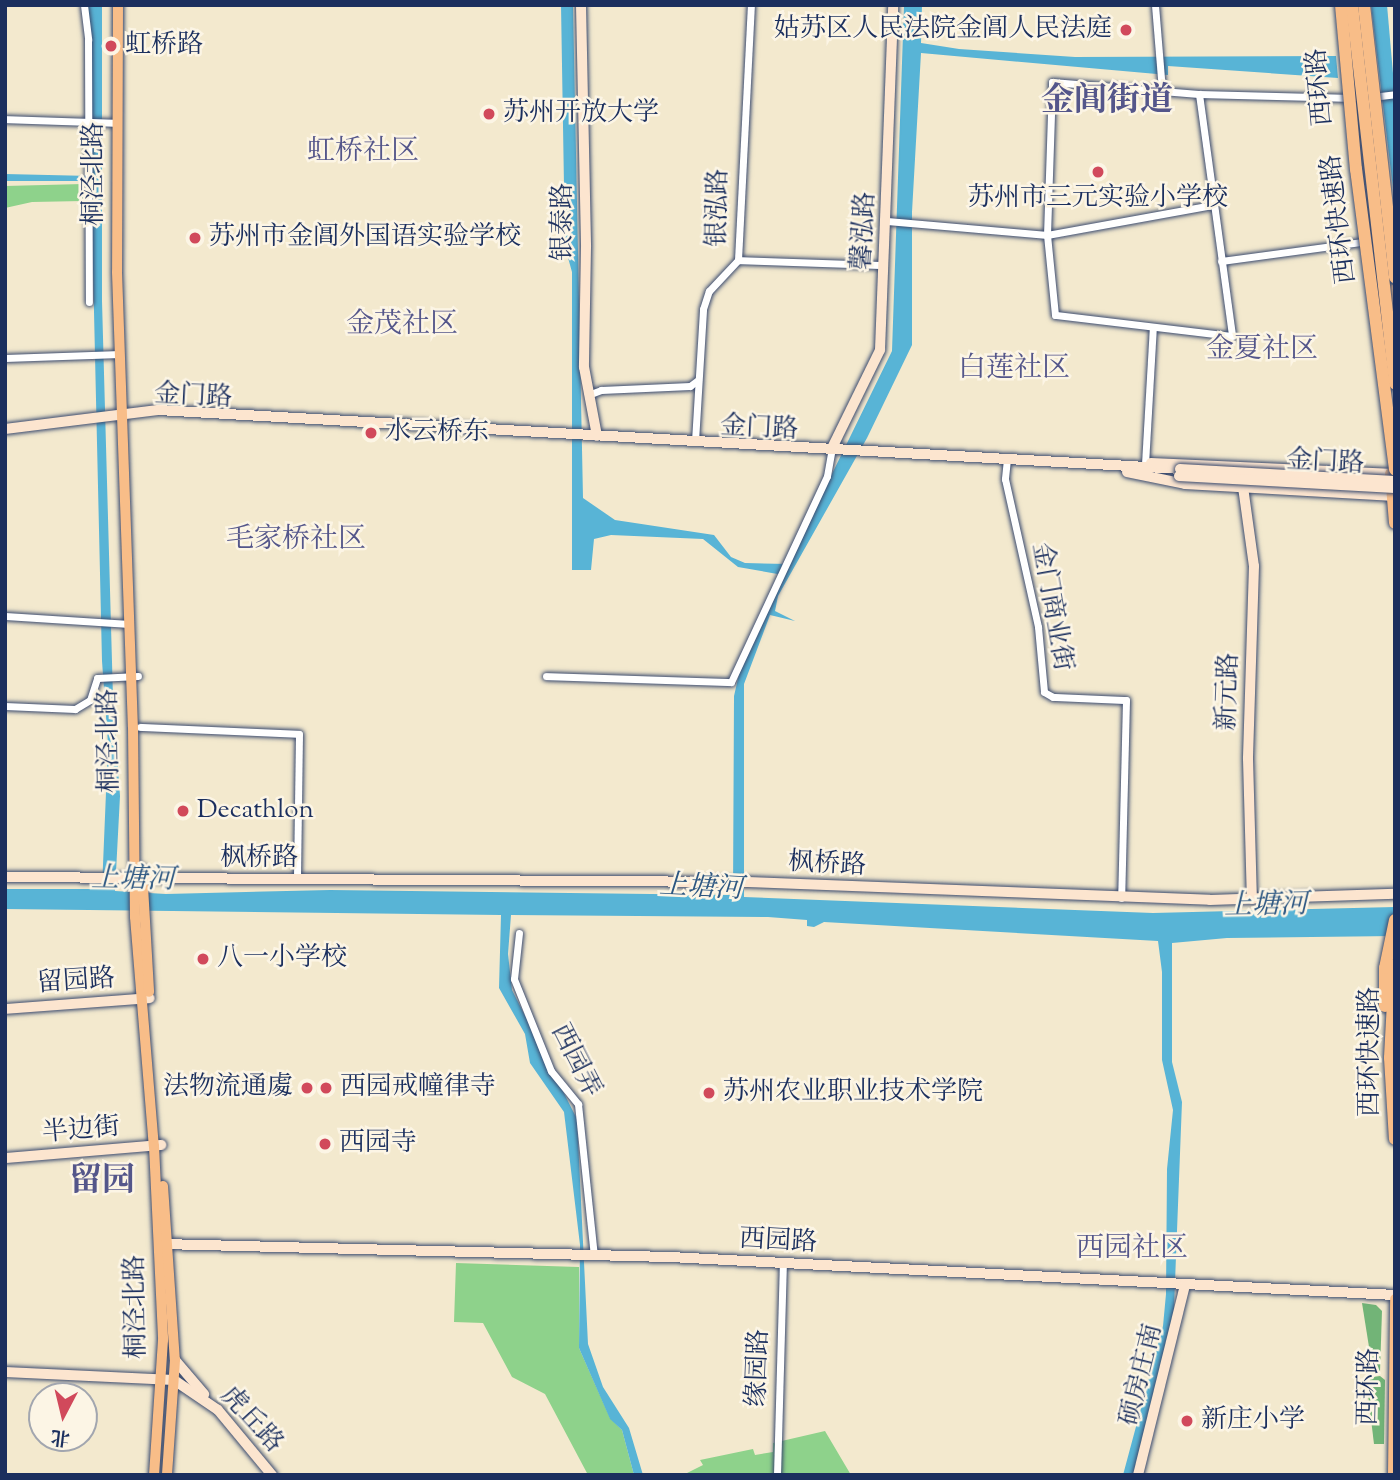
<!DOCTYPE html>
<html>
<head>
<meta charset="utf-8">
<style>
  body { margin:0 }
  #map { position:relative; width:1400px; height:1480px; overflow:hidden; background:#f3e9ce; font-family:"Sorts Mill Goudy","Noto Serif SC",serif }
  div>[style] { position:absolute }
  [style*='--x'] { left:calc(var(--x)*1px); top:calc(var(--y)*1px); width:calc(var(--w)*1px); rotate:calc(var(--a)*1deg) }
  .green>* { inset:0; background:#8ed28b }
  .forest>* { inset:0; background:#72b477 }
  .water>* { inset:0; background:#58b4d6 }
  .roads { filter:drop-shadow(0 0 2px #3b4b6f) drop-shadow(0 0 2px #3b4b6f) }
  .street>* { height:7px; margin:-3.5px; padding:0 3.5px; transform-origin:3.5px; border-radius:3.5px; background:#fff }
  .secondary>* { height:10px; margin:-5px; padding:0 5px; transform-origin:5px; border-radius:5px; background:#fce5cf }
  .primary>* { height:10px; margin:-5px; padding:0 5px; transform-origin:5px; border-radius:5px; background:#f8bd88 }
  .highway>* { height:12px; margin:-6px; padding:0 6px; transform-origin:6px; border-radius:6px; background:#f8bd88 }
  .bridges { filter:drop-shadow(0 0 2px #3b4b6f) drop-shadow(0 0 2px #3b4b6f) }
  .secondary-bridge>* { height:10px; margin:-5px; padding:0 5px; transform-origin:5px; border-radius:5px; background:#fce5cf }
  .highway-bridge>* { height:12px; margin:-6px; padding:0 6px; transform-origin:6px; border-radius:6px; background:#f8bd88 }
  .dots>* { width:19px; height:19px; translate:-50% -50%; box-sizing:border-box; border:4px solid #fcf5e5; border-radius:50% }
  span { translate:-50% -50%; white-space:nowrap; text-align:center; line-height:1.15; -webkit-text-stroke:5px #fcf5e5; paint-order:stroke }
  .poi-label { font-size:26px; color:#1b2f5e }
  .right { translate:-100% -50%; text-align:right }
  .left { translate:0 -50%; text-align:left }
  .street-label { font-size:26px; color:#1b2f5e }
  .neighbourhood-label { font-size:28px; color:#54568a }
  .water-label { font-size:28px; color:#2d5782; font-style:italic }
  .district-label { font-size:33px; color:#54568a; font-weight:700 }
  .frame { position:absolute; inset:0; border:7px solid #1b2f5e; pointer-events:none }
  .north { position:absolute; left:28px; top:1382px; width:70px; height:70px; box-sizing:border-box; background:#fcf5e5; border:2px solid #a2a6af; border-radius:50%; rotate:187deg; font-size:19px; font-weight:700; line-height:28px; text-align:center; color:#1b2f5e }
  .north::after { content:''; display:block; margin:auto; width:24px; height:32px; background:#d1495b; clip-path:polygon(50% 0,100% 100%,50% 72%,0 100%) }
</style>
</head>
<body>
<div id="map">
  <div class="green">
    <div style="clip-path:polygon(83px 184px,83px 201px,32px 202px,5px 208px,5px 186px)"></div>
    <div style="clip-path:polygon(456px 1263px,579px 1267px,579px 1348px,610px 1418px,622px 1430px,634px 1475px,588px 1475px,545px 1394px,512px 1377px,483px 1323px,454px 1322px)"></div>
    <div style="clip-path:polygon(825px 1431px,851px 1475px,683px 1475px,703px 1465px,700px 1460px,753px 1449px,755px 1455px,773px 1452px,773px 1443px)"></div>
  </div>
  <div class="forest">
    <div style="clip-path:polygon(1362px 1303px,1376px 1305px,1382px 1311px,1380px 1371px,1373px 1372px)"></div>
    <div style="clip-path:polygon(1380px 1376px,1385px 1380px,1384px 1444px,1374px 1444px,1366px 1378px)"></div>
  </div>
  <div class="water">
    <div style="clip-path:polygon(87px 5px,102px 5px,102px 301px,113px 698px,120px 796px,115px 891px,166px 894px,330px 890px,733px 895px,734px 696px,740px 670px,783px 575px,738px 567px,703px 539px,611px 535px,594px 539px,591px 570px,572px 570px,572px 272px,565px 247px,561px 5px,573px 5px,583px 498px,615px 520px,714px 535px,731px 557px,745px 563px,788px 564px,892px 351px,904px 5px,922px 5px,921px 43px,959px 49px,1075px 57px,1336px 56px,1338px 78px,1168px 66px,1168px 75px,921px 53px,912px 212px,912px 345px,867px 438px,778px 596px,775px 611px,795px 621px,770px 615px,744px 684px,744px 897px,1153px 913px,1395px 907px,1395px 936px,1227px 938px,1172px 943px,1172px 1062px,1182px 1102px,1173px 1334px,1135px 1475px,1123px 1475px,1163px 1326px,1166px 1294px,1167px 1169px,1173px 1110px,1162px 1060px,1162px 972px,1158px 941px,824px 922px,814px 927px,807px 926px,807px 920px,768px 917px,511px 915px,508px 954px,512px 990px,577px 1119px,588px 1344px,603px 1387px,629px 1428px,643px 1475px,634px 1475px,622px 1430px,610px 1419px,579px 1348px,580px 1245px,564px 1112px,530px 1063px,525px 1034px,499px 988px,501px 915px,5px 909px,5px 889px,102px 889px,108px 744px,102px 661px,91px 181px,5px 181px,5px 174px,91px 176px)"></div>
    <div style="clip-path:polygon(1371px 5px,1387px 5px,1395px 96px,1395px 205px)"></div>
  </div>
  <div class="roads">
    <div class="street">
      <div style="--x:84;--y:5;--w:35;--a:83"></div>
      <div style="--x:88;--y:40;--w:262;--a:89.8"></div>
      <div style="--x:1155;--y:5;--w:86;--a:85.3"></div>
      <div style="--x:1199;--y:94;--w:244;--a:82.2"></div>
      <div style="--x:1232;--y:336;--w:178;--a:-173.2"></div>
      <div style="--x:1055;--y:315;--w:80;--a:-95.7"></div>
      <div style="--x:1047;--y:235;--w:153;--a:-88.1"></div>
      <div style="--x:1052;--y:82;--w:147;--a:4.7"></div>
      <div style="--x:1199;--y:94;--w:154;--a:1.5"></div>
      <div style="--x:1372;--y:97;--w:23;--a:-7"></div>
      <div style="--x:5;--y:119;--w:113;--a:2"></div>
      <div style="--x:887;--y:221;--w:161;--a:5"></div>
      <div style="--x:1047;--y:235;--w:168;--a:-10.3"></div>
      <div style="--x:738;--y:260;--w:146;--a:2"></div>
      <div style="--x:1221;--y:261;--w:141;--a:-7.7"></div>
      <div style="--x:5;--y:358;--w:115;--a:-2"></div>
      <div style="--x:588;--y:395;--w:14;--a:-21"></div>
      <div style="--x:601;--y:390;--w:89;--a:-2.6"></div>
      <div style="--x:690;--y:386;--w:10;--a:-37"></div>
      <div style="--x:695;--y:441;--w:132;--a:-86.5"></div>
      <div style="--x:703;--y:309;--w:19;--a:-72"></div>
      <div style="--x:709;--y:291;--w:42;--a:-46.9"></div>
      <div style="--x:738;--y:260;--w:255;--a:-87.1"></div>
      <div style="--x:1007;--y:459;--w:20;--a:96"></div>
      <div style="--x:1005;--y:479;--w:152;--a:77.4"></div>
      <div style="--x:1038;--y:627;--w:65;--a:84.7"></div>
      <div style="--x:1044;--y:692;--w:10;--a:29"></div>
      <div style="--x:1053;--y:697;--w:73;--a:2.4"></div>
      <div style="--x:1126;--y:700;--w:198;--a:91.4"></div>
      <div style="--x:1145;--y:464;--w:137;--a:-86.7"></div>
      <div style="--x:5;--y:616;--w:125;--a:3.7"></div>
      <div style="--x:546;--y:676;--w:185;--a:1.9"></div>
      <div style="--x:731;--y:682;--w:227;--a:-65"></div>
      <div style="--x:827;--y:476;--w:28;--a:-80"></div>
      <div style="--x:5;--y:706;--w:70;--a:2.5"></div>
      <div style="--x:75;--y:709;--w:17;--a:-31"></div>
      <div style="--x:90;--y:700;--w:23;--a:-72"></div>
      <div style="--x:97;--y:678;--w:41;--a:-2.8"></div>
      <div style="--x:140;--y:727;--w:159;--a:2.5"></div>
      <div style="--x:299;--y:734;--w:146;--a:90.8"></div>
      <div style="--x:519;--y:933;--w:46;--a:96.2"></div>
      <div style="--x:514;--y:979;--w:99;--a:68.1"></div>
      <div style="--x:551;--y:1071;--w:43;--a:50.7"></div>
      <div style="--x:578;--y:1104;--w:152;--a:84"></div>
      <div style="--x:777;--y:1475;--w:212;--a:-88.4"></div>
    </div>
    <div class="secondary">
      <div style="--x:581;--y:5;--w:242;--a:88.8"></div>
      <div style="--x:586;--y:247;--w:120;--a:91"></div>
      <div style="--x:584;--y:367;--w:70;--a:79.3"></div>
      <div style="--x:5;--y:429;--w:154;--a:-7.1"></div>
      <div style="--x:158;--y:410;--w:1024;--a:3.3"></div>
      <div style="--x:832;--y:448;--w:109;--a:-63.9"></div>
      <div style="--x:880;--y:350;--w:345;--a:-87.8"></div>
      <div style="--x:1151;--y:463;--w:244;--a:2.6"></div>
      <div style="--x:1127;--y:472;--w:59;--a:11.7"></div>
      <div style="--x:1185;--y:484;--w:210;--a:3.3"></div>
      <div style="--x:1243;--y:487;--w:80;--a:82.1"></div>
      <div style="--x:1254;--y:566;--w:193;--a:91.8"></div>
      <div style="--x:1248;--y:759;--w:140;--a:88.4"></div>
      <div style="--x:5;--y:877;--w:743;--a:0.39"></div>
      <div style="--x:748;--y:882;--w:462;--a:2.2"></div>
      <div style="--x:1210;--y:900;--w:185;--a:-1.9"></div>
      <div style="--x:5;--y:1009;--w:145;--a:-4.3"></div>
      <div style="--x:5;--y:1158;--w:157;--a:-4.8"></div>
      <div style="--x:162;--y:1244;--w:508;--a:1.47"></div>
      <div style="--x:670;--y:1257;--w:726;--a:3"></div>
      <div style="--x:175;--y:1360;--w:45;--a:49.5"></div>
      <div style="--x:5;--y:1372;--w:169;--a:2.7"></div>
      <div style="--x:174;--y:1380;--w:53;--a:34.3"></div>
      <div style="--x:218;--y:1410;--w:85;--a:50.3"></div>
      <div style="--x:1138;--y:1475;--w:196;--a:-76.1"></div>
    </div>
    <div class="primary">
      <div style="--x:118;--y:5;--w:267;--a:90.2"></div>
      <div style="--x:117;--y:272;--w:455;--a:88"></div>
      <div style="--x:133;--y:727;--w:190;--a:89.4"></div>
      <div style="--x:135;--y:917;--w:230;--a:85.3"></div>
      <div style="--x:154;--y:1146;--w:194;--a:87.3"></div>
      <div style="--x:163;--y:1340;--w:135;--a:93.8"></div>
      <div style="--x:1390;--y:289;--w:35;--a:82"></div>
      <div style="--x:142;--y:869;--w:123;--a:86.7"></div>
      <div style="--x:163;--y:1186;--w:174;--a:86.1"></div>
      <div style="--x:175;--y:1360;--w:115;--a:94"></div>
      <div style="--x:1393;--y:1475;--w:176;--a:-89.3"></div>
    </div>
    <div class="highway">
      <div style="--x:1391;--y:474;--w:49;--a:85.3"></div>
      <div style="--x:1395;--y:965;--w:93;--a:93.1"></div>
      <div style="--x:1390;--y:1058;--w:81;--a:86.5"></div>
      <div style="--x:1385;--y:1006;--w:38;--a:-90"></div>
      <div style="--x:1385;--y:968;--w:49;--a:-78.2"></div>
    </div>
  </div>
  <div class="bridges">
    <div class="secondary-bridge">
      <div style="--x:1180;--y:469;--w:215;--a:3.2"></div>
      <div style="--x:1179;--y:476;--w:216;--a:3.2"></div>
    </div>
    <div class="highway-bridge">
      <div style="--x:1341;--y:5;--w:165;--a:84.8"></div>
      <div style="--x:1356;--y:169;--w:303;--a:82.6"></div>
      <div style="--x:1352;--y:5;--w:381;--a:83.5"></div>
      <div style="--x:1364;--y:5;--w:274;--a:83.5"></div>
    </div>
  </div>
  <div class="dots">
    <div style="left:1126px;top:30px;background:#d1495b"></div>
    <div style="left:111px;top:46px;background:#d1495b"></div>
    <div style="left:489px;top:114px;background:#d1495b"></div>
    <div style="left:1098px;top:172px;background:#d1495b"></div>
    <div style="left:195px;top:238px;background:#d1495b"></div>
    <div style="left:371px;top:433px;background:#d1495b"></div>
    <div style="left:183px;top:811px;background:#d1495b"></div>
    <div style="left:203px;top:959px;background:#d1495b"></div>
    <div style="left:307px;top:1088px;background:#d1495b"></div>
    <div style="left:326px;top:1088px;background:#d1495b"></div>
    <div style="left:709px;top:1093px;background:#d1495b"></div>
    <div style="left:325px;top:1144px;background:#d1495b"></div>
    <div style="left:1187px;top:1421px;background:#d1495b"></div>
  </div>
  <div class="poi-label">
    <span class="right" style="left:1112px;top:30px">姑苏区人民法院金阊人民法庭</span>
    <span class="left" style="left:125px;top:46px">虹桥路</span>
    <span class="left" style="left:503px;top:114px">苏州开放大学</span>
    <span style="left:1098px;top:199px">苏州市三元实验小学校</span>
    <span class="left" style="left:209px;top:238px">苏州市金阊外国语实验学校</span>
    <span class="left" style="left:385px;top:433px">水云桥东</span>
    <span class="left" style="left:197px;top:811px">Decathlon</span>
    <span class="left" style="left:217px;top:959px">八一小学校</span>
    <span class="right" style="left:293px;top:1088px">法物流通䖏</span>
    <span class="left" style="left:340px;top:1088px">西园戒幢律寺</span>
    <span class="left" style="left:723px;top:1093px">苏州农业职业技术学院</span>
    <span class="left" style="left:339px;top:1144px">西园寺</span>
    <span class="left" style="left:1201px;top:1421px">新庄小学</span>
  </div>
  <div class="street-label">
    <span style="left:1321px;top:87px;rotate:-95deg">西环路</span>
    <span style="left:95px;top:174px;rotate:-90deg">桐泾北路</span>
    <span style="left:719px;top:208px;rotate:-89deg">银泓路</span>
    <span style="left:1340px;top:219px;rotate:-97deg">西环快速路</span>
    <span style="left:564px;top:222px;rotate:-90deg">银泰路</span>
    <span style="left:865px;top:231px;rotate:-87deg">馨泓路</span>
    <span style="left:193px;top:397px;rotate:3deg">金门路</span>
    <span style="left:759px;top:429px;rotate:3deg">金门路</span>
    <span style="left:1325px;top:463px;rotate:3deg">金门路</span>
    <span style="left:1051px;top:607px;rotate:80deg">金门商业街</span>
    <span style="left:1229px;top:692px;rotate:-88deg">新元路</span>
    <span style="left:110px;top:741px;rotate:-91deg">桐泾北路</span>
    <span style="left:259px;top:859px">枫桥路</span>
    <span style="left:827px;top:865px;rotate:3deg">枫桥路</span>
    <span style="left:76px;top:982px;rotate:-4deg">留园路</span>
    <span style="left:1371px;top:1052px;rotate:-90deg">西环快速路</span>
    <span style="left:575px;top:1061px;rotate:63deg">西园弄</span>
    <span style="left:81px;top:1131px;rotate:-5deg">半边街</span>
    <span style="left:778px;top:1242px;rotate:3deg">西园路</span>
    <span style="left:137px;top:1307px;rotate:-91deg">桐泾北路</span>
    <span style="left:759px;top:1368px;rotate:-88deg">缘园路</span>
    <span style="left:1142px;top:1375px;rotate:-76deg">硕房庄南</span>
    <span style="left:1370px;top:1387px;rotate:-89deg">西环路</span>
    <span style="left:251px;top:1420px;rotate:48deg">虎丘路</span>
  </div>
  <div class="neighbourhood-label">
    <span style="left:363px;top:152px">虹桥社区</span>
    <span style="left:402px;top:325px">金茂社区</span>
    <span style="left:1262px;top:350px">金夏社区</span>
    <span style="left:1014px;top:369px">白莲社区</span>
    <span style="left:296px;top:540px">毛家桥社区</span>
    <span style="left:1132px;top:1249px">西园社区</span>
  </div>
  <div class="water-label">
    <span style="left:133px;top:880px;rotate:1deg">上塘河</span>
    <span style="left:701px;top:888px;rotate:3deg">上塘河</span>
    <span style="left:1266px;top:906px;rotate:-1deg">上塘河</span>
  </div>
  <div class="district-label">
    <span style="left:1107px;top:103px">金阊街道</span>
    <span style="left:102px;top:1183px">留园</span>
  </div>
  <div class="frame"></div>
  <div class="north">北</div>
</div>
</body>
</html>
